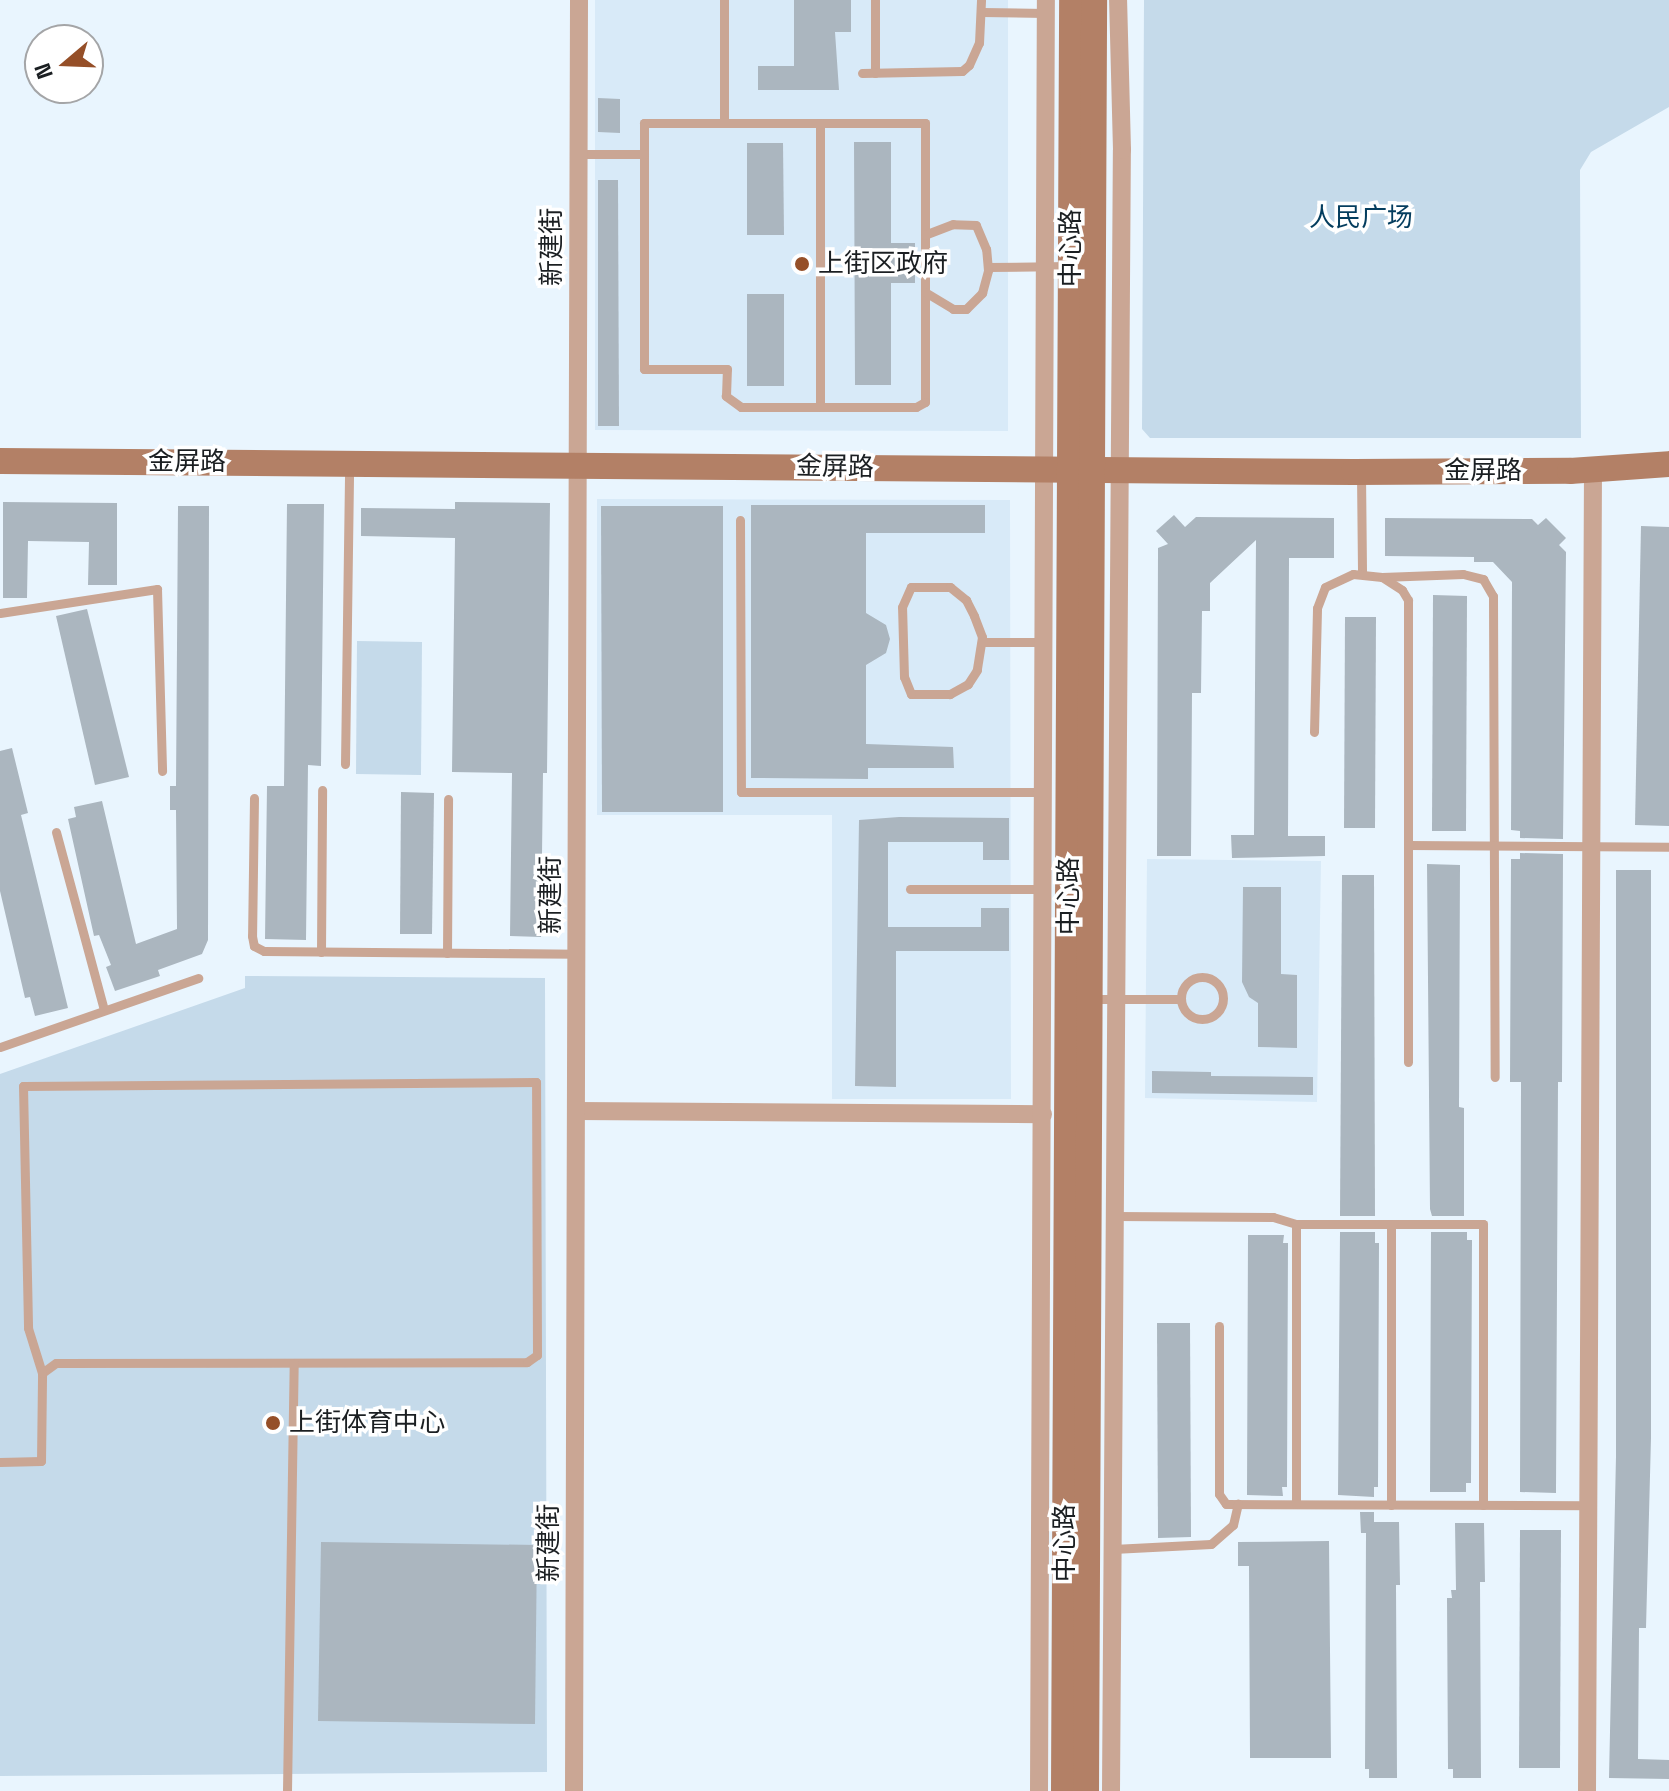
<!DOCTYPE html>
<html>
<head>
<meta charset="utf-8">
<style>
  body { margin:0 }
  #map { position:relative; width:1669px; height:1791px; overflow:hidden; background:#e9f5fe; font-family:"Space Grotesk","Noto Sans SC",sans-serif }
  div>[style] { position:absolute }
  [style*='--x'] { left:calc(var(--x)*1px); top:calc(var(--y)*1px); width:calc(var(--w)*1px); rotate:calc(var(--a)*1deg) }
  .built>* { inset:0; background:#d8eaf8 }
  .green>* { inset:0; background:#c5daea }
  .building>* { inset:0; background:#abb6bf }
  .lane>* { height:9px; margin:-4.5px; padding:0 4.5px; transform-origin:4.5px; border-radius:4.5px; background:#caa694 }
  .lane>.ring { margin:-4.5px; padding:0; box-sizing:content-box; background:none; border:9px solid #caa694; border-radius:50% }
  .street>* { height:18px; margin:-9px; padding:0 9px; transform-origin:9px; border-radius:9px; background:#caa694 }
  .secondary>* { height:26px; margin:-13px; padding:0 13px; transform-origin:13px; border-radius:13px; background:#b38066 }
  .dots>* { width:22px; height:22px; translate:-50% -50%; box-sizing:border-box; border:4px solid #fff; border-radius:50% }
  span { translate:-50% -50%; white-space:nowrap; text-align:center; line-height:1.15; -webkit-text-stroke:7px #fff; paint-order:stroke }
  .park-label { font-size:26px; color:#043d5e }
  .street-label { font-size:26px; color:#1b1f22 }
  .poi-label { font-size:26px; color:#1b1f22 }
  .left { translate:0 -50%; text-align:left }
  .north { position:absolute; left:24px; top:24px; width:80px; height:80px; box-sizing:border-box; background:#fff; border:2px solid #a4a5a7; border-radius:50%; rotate:251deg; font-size:22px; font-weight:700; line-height:32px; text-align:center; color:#1b1f22 }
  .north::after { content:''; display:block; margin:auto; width:28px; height:36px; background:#954f28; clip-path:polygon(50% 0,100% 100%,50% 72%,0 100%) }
</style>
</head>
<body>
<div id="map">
  <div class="built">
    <div style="clip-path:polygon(595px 0,1008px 0,1008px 431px,595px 430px)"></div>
    <div style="clip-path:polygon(597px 499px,1010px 500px,1011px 1099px,832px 1099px,832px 815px,597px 815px)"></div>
    <div style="clip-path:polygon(1147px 859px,1321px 861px,1317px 1102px,1145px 1098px)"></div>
  </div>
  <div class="green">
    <div style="clip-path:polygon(1144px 0,1669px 0,1669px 107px,1591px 152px,1580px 170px,1581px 438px,1150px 438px,1142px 429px)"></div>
    <div style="clip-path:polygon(357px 641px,422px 642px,421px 775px,356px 774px)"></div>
    <div style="clip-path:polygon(245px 976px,545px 978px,547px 1772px,0 1776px,0 1074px,245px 988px)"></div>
  </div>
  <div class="building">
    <div style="clip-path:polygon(794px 0,851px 0,851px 32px,835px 32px,839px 90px,758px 90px,758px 66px,794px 66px)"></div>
    <div style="clip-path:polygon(598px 98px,620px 99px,620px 133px,598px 132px)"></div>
    <div style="clip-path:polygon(854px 142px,891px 142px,891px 243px,915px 243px,915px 283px,891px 283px,891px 385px,855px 385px)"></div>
    <div style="clip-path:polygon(747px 143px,783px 143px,784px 235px,747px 235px)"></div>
    <div style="clip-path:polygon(598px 180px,618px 180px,619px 426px,598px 426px)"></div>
    <div style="clip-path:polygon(747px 294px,784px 294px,784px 386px,747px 386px)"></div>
    <div style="clip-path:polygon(3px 502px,117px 503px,117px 585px,88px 585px,89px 542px,28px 541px,27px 598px,3px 598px)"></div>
    <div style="clip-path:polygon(455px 502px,550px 503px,547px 773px,543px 773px,541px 937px,510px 936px,512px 773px,452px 772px,455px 538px,361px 536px,361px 508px,455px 509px)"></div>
    <div style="clip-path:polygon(287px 504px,324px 504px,321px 766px,308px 765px,306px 940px,265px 939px,267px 786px,284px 786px)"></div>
    <div style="clip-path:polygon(751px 505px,985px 505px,985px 533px,866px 533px,866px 613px,886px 625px,890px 639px,886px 653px,866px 665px,866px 744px,953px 747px,954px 768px,868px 768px,868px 779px,751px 778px)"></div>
    <div style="clip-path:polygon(178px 506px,209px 506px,208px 940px,202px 954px,158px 970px,160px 976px,115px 991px,106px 967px,111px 965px,99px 935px,94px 936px,68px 819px,76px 817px,74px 807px,102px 801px,136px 944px,177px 929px,176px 810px,170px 810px,170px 786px,176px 786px)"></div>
    <div style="clip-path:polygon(601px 506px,723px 506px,723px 812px,602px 812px)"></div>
    <div style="clip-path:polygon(1174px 515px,1185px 527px,1196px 517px,1334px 518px,1334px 558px,1289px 558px,1288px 836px,1325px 836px,1325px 856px,1232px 858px,1231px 835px,1254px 835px,1256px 540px,1210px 583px,1210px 611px,1202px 611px,1201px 693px,1192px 693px,1191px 856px,1157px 856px,1158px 548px,1168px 544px,1156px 531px)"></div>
    <div style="clip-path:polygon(1385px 518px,1532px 519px,1538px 525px,1546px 518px,1566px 538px,1559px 545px,1566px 552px,1563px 839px,1520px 838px,1520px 831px,1511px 830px,1512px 582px,1493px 562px,1474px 562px,1474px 557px,1385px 556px)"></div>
    <div style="clip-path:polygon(1641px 526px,1669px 527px,1669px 826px,1635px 825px)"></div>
    <div style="clip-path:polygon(1433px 595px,1467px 596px,1466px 831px,1432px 831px)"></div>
    <div style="clip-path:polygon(87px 609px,129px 777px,95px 785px,56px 616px)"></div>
    <div style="clip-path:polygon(1345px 617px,1376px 617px,1375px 828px,1344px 828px)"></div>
    <div style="clip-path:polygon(12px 748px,28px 813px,21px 815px,68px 1008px,35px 1016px,30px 997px,25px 998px,0 891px,0 751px)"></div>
    <div style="clip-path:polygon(401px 792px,434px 793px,432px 934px,400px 934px)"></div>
    <div style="clip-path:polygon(899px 817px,1009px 818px,1009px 860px,983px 860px,983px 842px,888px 842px,888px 927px,981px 927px,981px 908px,1009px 908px,1009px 951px,896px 951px,896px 1087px,855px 1086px,859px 820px)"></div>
    <div style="clip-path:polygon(1520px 853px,1563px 854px,1562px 1082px,1558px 1082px,1556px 1493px,1520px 1492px,1521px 1082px,1510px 1082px,1511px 859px,1520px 859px)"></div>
    <div style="clip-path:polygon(1427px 864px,1460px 865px,1459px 1107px,1464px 1108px,1464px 1216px,1432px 1216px,1430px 1209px)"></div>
    <div style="clip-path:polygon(1616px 870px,1651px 870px,1651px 1438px,1646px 1628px,1639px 1628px,1638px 1759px,1669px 1760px,1669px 1779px,1609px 1778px,1616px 1456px)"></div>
    <div style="clip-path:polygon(1342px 875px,1374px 875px,1375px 1216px,1340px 1216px)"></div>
    <div style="clip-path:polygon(1243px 887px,1281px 887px,1281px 974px,1297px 975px,1297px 1048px,1258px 1047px,1258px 1003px,1249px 997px,1242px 982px)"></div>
    <div style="clip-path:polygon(1152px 1071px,1211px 1072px,1211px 1076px,1313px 1077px,1313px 1095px,1152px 1093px)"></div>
    <div style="clip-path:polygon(1340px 1232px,1375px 1232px,1375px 1243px,1379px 1243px,1378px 1487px,1374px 1487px,1374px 1497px,1338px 1495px)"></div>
    <div style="clip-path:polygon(1431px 1232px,1467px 1232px,1467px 1240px,1472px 1240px,1471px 1483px,1466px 1483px,1466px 1492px,1430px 1492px)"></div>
    <div style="clip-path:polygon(1248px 1235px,1284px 1235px,1283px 1243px,1288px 1243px,1287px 1487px,1282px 1487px,1283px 1496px,1247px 1495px)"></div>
    <div style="clip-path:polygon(1157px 1323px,1190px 1323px,1191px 1537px,1158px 1538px)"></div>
    <div style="clip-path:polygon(1360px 1512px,1374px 1512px,1374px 1522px,1399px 1522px,1400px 1585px,1396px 1585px,1397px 1778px,1369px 1778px,1369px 1769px,1365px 1769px,1366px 1533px,1361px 1533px)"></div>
    <div style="clip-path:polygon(1455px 1523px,1484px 1523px,1485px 1582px,1480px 1582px,1481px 1778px,1453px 1778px,1453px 1769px,1448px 1769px,1447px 1598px,1452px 1598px,1451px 1590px,1456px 1590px)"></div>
    <div style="clip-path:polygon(1520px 1530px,1561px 1530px,1560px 1768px,1519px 1768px)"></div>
    <div style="clip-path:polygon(1329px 1541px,1331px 1758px,1250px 1758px,1249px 1566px,1238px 1566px,1238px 1542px)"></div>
    <div style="clip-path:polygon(321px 1542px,537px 1545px,535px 1724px,318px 1721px)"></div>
  </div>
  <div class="lane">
    <div style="--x:724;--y:0;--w:123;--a:90"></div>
    <div style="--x:875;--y:0;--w:73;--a:90"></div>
    <div style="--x:982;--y:12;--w:63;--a:0.9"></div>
    <div style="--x:862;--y:73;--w:100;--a:-1.1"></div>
    <div style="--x:962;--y:71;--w:9;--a:-41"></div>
    <div style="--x:969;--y:65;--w:24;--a:-66"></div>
    <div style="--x:979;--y:43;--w:43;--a:-87.3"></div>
    <div style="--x:644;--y:123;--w:281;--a:0"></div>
    <div style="--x:925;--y:123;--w:279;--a:90"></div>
    <div style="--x:925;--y:402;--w:10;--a:151"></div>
    <div style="--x:916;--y:407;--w:175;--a:180"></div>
    <div style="--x:741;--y:407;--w:19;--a:-144"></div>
    <div style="--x:726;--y:396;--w:27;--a:-88"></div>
    <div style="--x:727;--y:369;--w:83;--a:180"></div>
    <div style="--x:644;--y:369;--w:246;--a:-90"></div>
    <div style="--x:820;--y:123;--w:284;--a:90"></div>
    <div style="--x:578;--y:154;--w:66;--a:0"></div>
    <div style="--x:988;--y:267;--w:80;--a:-0.7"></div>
    <div style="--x:925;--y:292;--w:33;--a:31"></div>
    <div style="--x:953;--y:309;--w:13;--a:0"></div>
    <div style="--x:966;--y:309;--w:23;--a:-45"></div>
    <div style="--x:982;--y:293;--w:24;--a:-75"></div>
    <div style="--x:988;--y:270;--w:21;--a:-95"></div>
    <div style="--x:986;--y:249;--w:26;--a:-113"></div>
    <div style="--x:976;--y:225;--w:23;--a:-178"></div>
    <div style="--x:953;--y:224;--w:30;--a:159"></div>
    <div style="--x:1361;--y:474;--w:100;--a:89.4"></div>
    <div style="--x:740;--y:520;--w:272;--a:89.8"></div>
    <div style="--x:741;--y:792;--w:303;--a:0"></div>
    <div style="--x:1382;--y:577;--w:81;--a:-2.1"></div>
    <div style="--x:1463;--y:574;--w:21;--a:14"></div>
    <div style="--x:1483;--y:579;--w:20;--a:60"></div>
    <div style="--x:1493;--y:596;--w:481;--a:89.8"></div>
    <div style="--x:911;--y:587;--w:39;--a:0"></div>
    <div style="--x:950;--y:587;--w:21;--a:39"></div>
    <div style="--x:966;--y:600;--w:18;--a:63"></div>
    <div style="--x:974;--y:616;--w:22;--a:69"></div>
    <div style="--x:982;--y:637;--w:33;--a:99"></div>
    <div style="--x:977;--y:670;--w:17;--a:123"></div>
    <div style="--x:968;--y:684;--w:21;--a:151"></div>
    <div style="--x:950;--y:694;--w:39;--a:180"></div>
    <div style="--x:911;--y:694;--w:18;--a:-112"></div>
    <div style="--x:904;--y:677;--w:70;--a:-91.6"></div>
    <div style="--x:902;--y:607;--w:22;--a:-66"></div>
    <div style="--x:0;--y:613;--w:159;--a:-8.7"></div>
    <div style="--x:157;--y:589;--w:182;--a:88.4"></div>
    <div style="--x:982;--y:642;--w:62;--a:0"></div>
    <div style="--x:1314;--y:732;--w:124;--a:-88.6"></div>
    <div style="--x:1317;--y:608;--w:22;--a:-69"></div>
    <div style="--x:1325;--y:587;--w:31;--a:-25"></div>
    <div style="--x:1353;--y:574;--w:29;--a:6"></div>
    <div style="--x:1382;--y:577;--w:24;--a:33"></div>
    <div style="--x:1402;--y:590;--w:12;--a:59"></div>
    <div style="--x:1408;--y:600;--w:462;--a:90"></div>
    <div style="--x:345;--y:764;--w:297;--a:-89.2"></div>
    <div style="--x:254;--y:798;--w:138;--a:90.8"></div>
    <div style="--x:252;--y:936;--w:10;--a:79"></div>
    <div style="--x:254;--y:946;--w:11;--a:27"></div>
    <div style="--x:264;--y:951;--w:313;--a:0.5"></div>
    <div style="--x:56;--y:832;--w:184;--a:74.9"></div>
    <div style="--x:1408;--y:845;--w:261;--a:0.4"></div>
    <div style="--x:910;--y:889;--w:133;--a:0"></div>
    <div style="--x:321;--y:952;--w:162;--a:-89.6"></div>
    <div style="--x:447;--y:953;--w:154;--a:-89.6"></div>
    <div class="ring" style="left:1181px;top:977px;width:33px;height:33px"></div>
    <div style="--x:1092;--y:999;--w:88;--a:0"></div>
    <div style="--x:0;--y:1047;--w:210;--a:-19.2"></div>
    <div style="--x:1115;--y:1216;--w:158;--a:0.4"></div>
    <div style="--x:1273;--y:1217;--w:24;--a:17"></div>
    <div style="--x:1219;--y:1326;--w:168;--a:90"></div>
    <div style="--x:1219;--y:1494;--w:12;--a:55"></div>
    <div style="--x:1226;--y:1504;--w:362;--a:0.2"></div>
    <div style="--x:0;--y:1462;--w:41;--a:-1.4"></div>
    <div style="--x:41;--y:1461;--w:88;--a:-89.3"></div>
    <div style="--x:42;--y:1373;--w:17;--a:-36"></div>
    <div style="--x:56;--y:1363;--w:471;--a:-0.1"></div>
    <div style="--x:527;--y:1362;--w:12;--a:-35"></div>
    <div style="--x:537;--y:1355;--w:273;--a:-90.2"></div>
    <div style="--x:536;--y:1082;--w:513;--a:179.55"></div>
    <div style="--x:23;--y:1086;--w:242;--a:88.8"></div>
    <div style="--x:28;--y:1328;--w:47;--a:72.7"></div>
    <div style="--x:1296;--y:1504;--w:280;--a:-90"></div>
    <div style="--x:1296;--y:1224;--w:187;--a:0"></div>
    <div style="--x:1483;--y:1224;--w:281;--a:90"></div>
    <div style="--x:1391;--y:1505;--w:281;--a:-90"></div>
    <div style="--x:1113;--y:1549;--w:98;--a:-2.9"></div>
    <div style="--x:1211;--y:1544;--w:29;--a:-41"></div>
    <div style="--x:1233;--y:1525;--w:22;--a:-77"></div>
    <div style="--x:287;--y:1791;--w:428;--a:-89.1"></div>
  </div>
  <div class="street">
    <div style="--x:576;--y:1111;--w:467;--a:0.4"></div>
    <div style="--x:574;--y:1791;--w:1791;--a:-89.84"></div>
    <div style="--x:1039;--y:1791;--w:1791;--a:-89.78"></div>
    <div style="--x:1111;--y:1791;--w:1641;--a:-89.62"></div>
    <div style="--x:1122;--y:150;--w:150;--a:-91.5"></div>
    <div style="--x:1587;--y:1791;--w:1322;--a:-89.74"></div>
  </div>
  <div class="secondary">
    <div style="--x:0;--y:461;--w:1354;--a:0.47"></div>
    <div style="--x:1354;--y:472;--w:216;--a:-0.3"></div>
    <div style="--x:1570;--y:471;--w:99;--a:-4"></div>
    <div style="--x:1064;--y:1791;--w:1791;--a:-89.74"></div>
    <div style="--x:1086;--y:1791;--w:1791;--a:-89.74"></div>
  </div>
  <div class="dots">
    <div style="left:802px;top:264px;background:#954f28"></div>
    <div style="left:273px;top:1423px;background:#954f28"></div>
  </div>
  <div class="park-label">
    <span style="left:1361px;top:218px">人民广场</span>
  </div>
  <div class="street-label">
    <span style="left:552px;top:247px;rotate:-90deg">新建街</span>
    <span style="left:1071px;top:248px;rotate:-90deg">中心路</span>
    <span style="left:187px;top:462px">金屏路</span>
    <span style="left:835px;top:467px;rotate:1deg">金屏路</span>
    <span style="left:1483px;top:471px">金屏路</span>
    <span style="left:551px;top:895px;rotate:-90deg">新建街</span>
    <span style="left:1069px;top:896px;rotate:-90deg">中心路</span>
    <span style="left:549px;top:1543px;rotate:-90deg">新建街</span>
    <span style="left:1065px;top:1543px;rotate:-90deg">中心路</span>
  </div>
  <div class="poi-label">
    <span class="left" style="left:818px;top:264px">上街区政府</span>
    <span class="left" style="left:289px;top:1423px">上街体育中心</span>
  </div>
  <div class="north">N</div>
</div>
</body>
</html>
